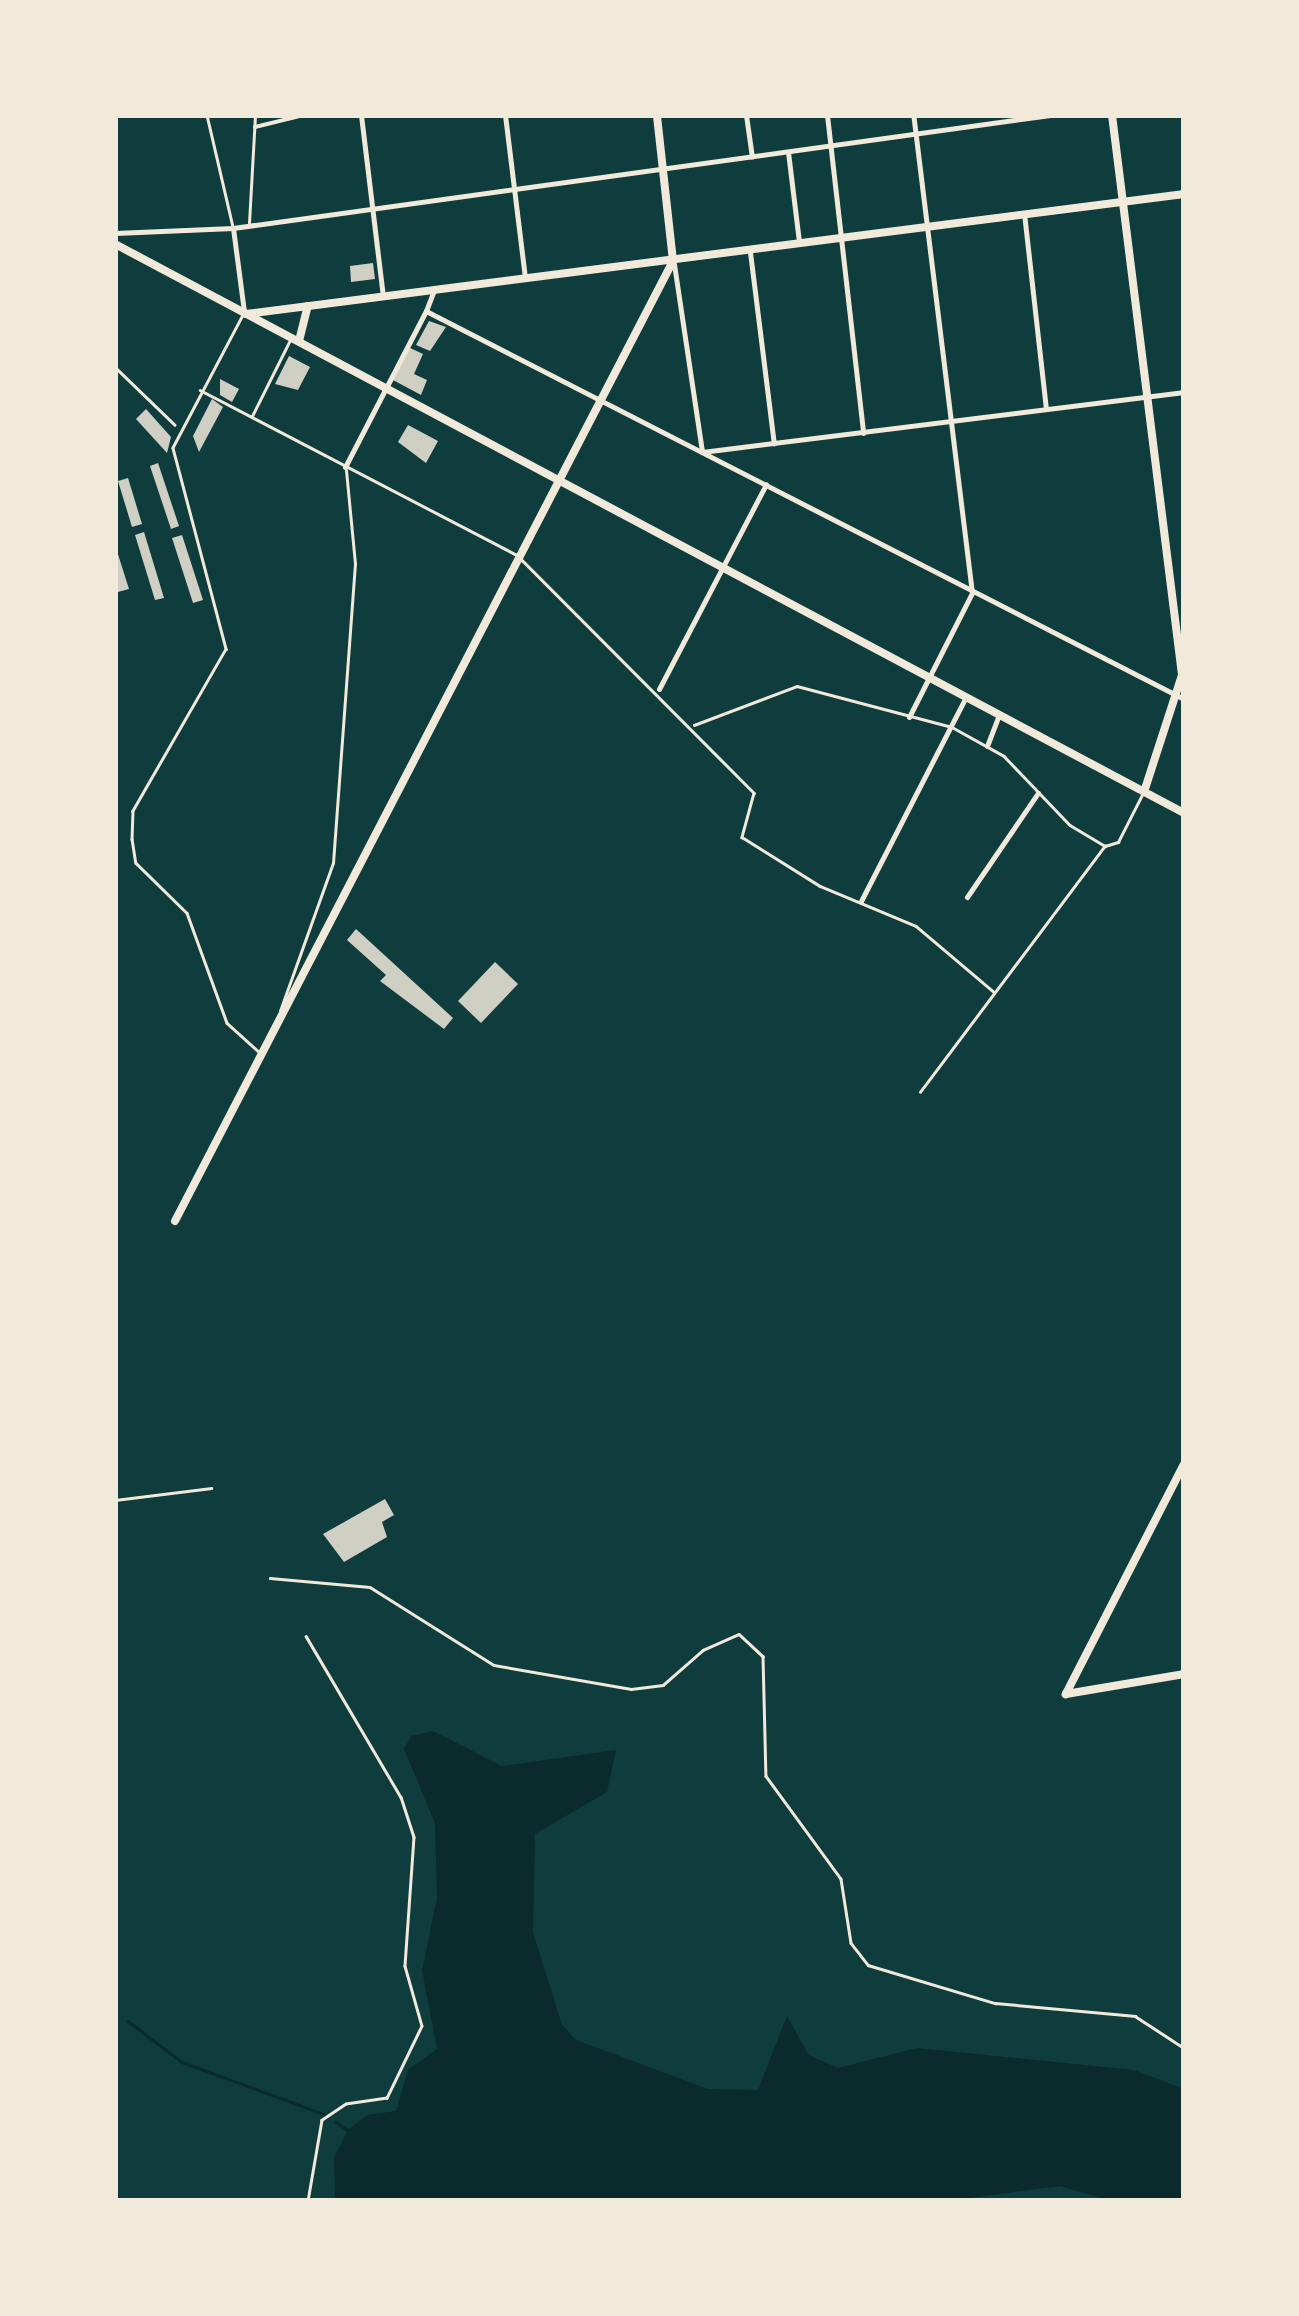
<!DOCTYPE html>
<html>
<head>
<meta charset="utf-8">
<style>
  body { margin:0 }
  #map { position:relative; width:1299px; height:2316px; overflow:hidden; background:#0f3d3e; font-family:Montserrat,sans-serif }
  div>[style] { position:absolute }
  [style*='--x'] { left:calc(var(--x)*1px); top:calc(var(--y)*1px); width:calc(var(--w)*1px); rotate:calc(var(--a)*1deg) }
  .water>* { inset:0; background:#0a2a2b }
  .stream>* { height:2.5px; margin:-1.25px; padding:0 1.25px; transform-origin:1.25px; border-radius:1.25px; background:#0a2a2b }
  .building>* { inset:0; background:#cfcfc3 }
  .path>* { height:2.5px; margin:-1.25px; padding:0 1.25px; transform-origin:1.25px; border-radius:1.25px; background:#f1e9da }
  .service>* { height:2.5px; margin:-1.25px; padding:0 1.25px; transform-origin:1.25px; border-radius:1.25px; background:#f1e9da }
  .pedestrian>* { height:4px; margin:-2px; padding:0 2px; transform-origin:2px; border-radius:2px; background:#f1e9da }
  .minor>* { height:5px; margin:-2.5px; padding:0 2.5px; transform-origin:2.5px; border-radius:2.5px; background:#f1e9da }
  .tertiary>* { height:8px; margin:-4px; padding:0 4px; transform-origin:4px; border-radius:4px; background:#f1e9da }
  span { translate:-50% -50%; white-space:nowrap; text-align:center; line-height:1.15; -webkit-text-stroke:9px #f1e9da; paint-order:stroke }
  .frame { position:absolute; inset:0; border:118px solid #f1e9da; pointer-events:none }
</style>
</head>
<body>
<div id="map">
  <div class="water">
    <div style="clip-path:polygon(433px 1731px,502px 1766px,616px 1750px,607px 1792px,535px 1834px,533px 1932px,562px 2025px,576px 2040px,708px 2089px,758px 2090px,787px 2016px,809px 2055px,838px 2068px,917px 2048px,1134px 2070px,1184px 2089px,1184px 2201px,1111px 2201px,1060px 2186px,947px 2201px,335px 2201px,334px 2158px,348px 2130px,367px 2115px,396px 2111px,408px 2070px,437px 2049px,422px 1970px,437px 1898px,435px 1823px,404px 1749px,411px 1736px)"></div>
  </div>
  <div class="stream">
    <div style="--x:128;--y:2021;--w:68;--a:37.2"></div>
    <div style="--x:182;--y:2062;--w:151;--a:20.1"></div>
    <div style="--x:336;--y:2122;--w:14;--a:34"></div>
  </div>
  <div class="building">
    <div style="clip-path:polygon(373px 263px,375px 279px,351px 282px,350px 266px)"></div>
    <div style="clip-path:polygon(429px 321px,446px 327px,430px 351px,416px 345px)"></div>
    <div style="clip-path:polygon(408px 347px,423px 354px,414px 374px,427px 380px,421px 395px,393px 380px)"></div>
    <div style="clip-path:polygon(289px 356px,310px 367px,298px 390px,275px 384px)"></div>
    <div style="clip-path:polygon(220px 379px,239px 389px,232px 402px,220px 395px)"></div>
    <div style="clip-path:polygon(212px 399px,223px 407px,199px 452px,193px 436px)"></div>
    <div style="clip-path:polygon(146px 409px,171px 437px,167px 453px,136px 419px)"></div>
    <div style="clip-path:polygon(408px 425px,438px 441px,426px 463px,398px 442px)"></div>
    <div style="clip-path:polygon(158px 463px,179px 526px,171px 529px,150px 466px)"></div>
    <div style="clip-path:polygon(128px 478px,142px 524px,132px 527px,118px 481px)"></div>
    <div style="clip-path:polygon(144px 532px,164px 598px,155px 600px,135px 535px)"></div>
    <div style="clip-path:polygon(182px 535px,203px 600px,193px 603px,172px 538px)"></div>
    <div style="clip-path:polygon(116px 548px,129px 589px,118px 592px,115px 582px)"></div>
    <div style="clip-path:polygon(356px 929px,453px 1018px,444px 1029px,380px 981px,386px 975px,347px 940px)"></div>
    <div style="clip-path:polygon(495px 962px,518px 984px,481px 1023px,458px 1001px)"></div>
    <div style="clip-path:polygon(385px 1499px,394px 1515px,382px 1522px,387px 1537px,344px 1562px,323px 1534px)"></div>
  </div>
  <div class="path">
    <div style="--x:115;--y:1500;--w:97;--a:-7.1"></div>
    <div style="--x:270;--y:1578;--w:100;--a:5.1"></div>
    <div style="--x:370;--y:1587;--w:146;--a:32.2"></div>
    <div style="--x:494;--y:1665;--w:139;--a:9.9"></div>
    <div style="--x:631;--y:1689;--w:32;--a:-7"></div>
    <div style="--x:663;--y:1685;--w:53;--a:-41.2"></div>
    <div style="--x:703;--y:1650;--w:39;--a:-24"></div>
    <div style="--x:739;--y:1634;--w:33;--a:43"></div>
    <div style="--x:763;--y:1656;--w:120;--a:88.6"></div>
    <div style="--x:766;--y:1776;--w:127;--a:53.9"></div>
    <div style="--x:841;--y:1879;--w:65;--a:81.1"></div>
    <div style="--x:851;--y:1943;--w:28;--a:52"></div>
    <div style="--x:868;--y:1965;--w:133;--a:16.7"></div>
    <div style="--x:995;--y:2003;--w:141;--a:5.3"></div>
    <div style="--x:1135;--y:2016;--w:59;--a:33.1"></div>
    <div style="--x:306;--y:1636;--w:187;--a:59.5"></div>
    <div style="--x:401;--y:1797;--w:42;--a:72"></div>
    <div style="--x:414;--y:1837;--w:129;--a:94"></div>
    <div style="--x:405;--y:1966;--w:62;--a:74.2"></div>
    <div style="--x:422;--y:2026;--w:80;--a:115.9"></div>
    <div style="--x:387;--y:2098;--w:41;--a:171.7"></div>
    <div style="--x:346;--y:2104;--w:29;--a:146"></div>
    <div style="--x:322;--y:2120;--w:82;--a:99.8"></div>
  </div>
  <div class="service">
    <div style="--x:207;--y:115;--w:115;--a:76.9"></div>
    <div style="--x:249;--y:223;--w:108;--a:-86.8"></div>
    <div style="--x:243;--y:315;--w:150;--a:117.8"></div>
    <div style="--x:173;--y:448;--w:208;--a:75.2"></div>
    <div style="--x:226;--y:649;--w:187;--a:119.9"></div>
    <div style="--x:133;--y:811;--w:28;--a:92"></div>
    <div style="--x:132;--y:839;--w:24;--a:81"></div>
    <div style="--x:136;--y:863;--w:71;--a:44.4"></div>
    <div style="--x:187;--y:913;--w:117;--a:70"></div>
    <div style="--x:227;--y:1023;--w:42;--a:42.1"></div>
    <div style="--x:115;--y:367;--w:83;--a:44"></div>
    <div style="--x:200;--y:390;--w:357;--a:27.5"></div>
    <div style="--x:517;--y:555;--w:336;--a:45.1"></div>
    <div style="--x:754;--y:793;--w:46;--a:105.3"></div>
    <div style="--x:742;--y:837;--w:92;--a:32.1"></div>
    <div style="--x:820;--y:886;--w:104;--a:22.6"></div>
    <div style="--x:916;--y:926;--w:102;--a:40.2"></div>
    <div style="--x:252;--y:416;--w:87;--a:-63.4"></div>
    <div style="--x:694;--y:725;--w:110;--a:-20.7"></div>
    <div style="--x:797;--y:686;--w:160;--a:14.8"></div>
    <div style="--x:952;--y:727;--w:60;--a:29.1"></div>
    <div style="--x:1004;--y:756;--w:95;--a:46.3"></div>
    <div style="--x:1070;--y:825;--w:41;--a:31"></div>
    <div style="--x:280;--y:1011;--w:157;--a:-70.3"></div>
    <div style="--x:333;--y:863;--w:300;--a:-85.8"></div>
    <div style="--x:355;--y:564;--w:94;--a:-95.5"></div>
    <div style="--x:920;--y:1092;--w:308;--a:-53.1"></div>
    <div style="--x:1105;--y:846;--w:14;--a:-17"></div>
    <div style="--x:1118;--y:842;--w:55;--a:-63"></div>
  </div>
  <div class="pedestrian">
    <div style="--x:255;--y:127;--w:50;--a:-13.8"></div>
  </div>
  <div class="minor">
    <div style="--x:335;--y:115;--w:62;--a:0"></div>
    <div style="--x:361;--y:115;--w:182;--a:83.1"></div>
    <div style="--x:505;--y:115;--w:165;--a:83"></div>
    <div style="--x:746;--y:115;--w:42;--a:81.9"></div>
    <div style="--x:827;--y:115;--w:320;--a:83.5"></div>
    <div style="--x:788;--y:152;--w:91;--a:83"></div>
    <div style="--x:1024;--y:213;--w:197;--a:83.6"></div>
    <div style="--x:233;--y:228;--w:84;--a:82.5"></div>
    <div style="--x:115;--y:233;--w:118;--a:-2.4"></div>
    <div style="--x:233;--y:228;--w:825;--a:-7.87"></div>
    <div style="--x:750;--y:252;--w:193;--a:82.9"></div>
    <div style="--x:674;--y:264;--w:190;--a:81.5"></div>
    <div style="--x:702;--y:452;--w:486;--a:-7.1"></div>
    <div style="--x:434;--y:290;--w:22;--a:111"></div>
    <div style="--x:426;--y:311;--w:852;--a:27.11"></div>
    <div style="--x:345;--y:467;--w:176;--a:-62.6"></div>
    <div style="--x:659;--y:689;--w:231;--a:-62.4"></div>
    <div style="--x:909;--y:717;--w:139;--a:-63.1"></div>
    <div style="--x:972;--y:593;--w:482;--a:-97"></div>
    <div style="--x:987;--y:746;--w:33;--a:-69"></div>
    <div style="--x:967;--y:897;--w:126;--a:-55.7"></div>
    <div style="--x:861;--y:901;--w:229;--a:-62.8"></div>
  </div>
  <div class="tertiary">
    <div style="--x:1112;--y:115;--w:564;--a:82.87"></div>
    <div style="--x:1182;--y:675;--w:123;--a:108"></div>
    <div style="--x:115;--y:244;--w:1211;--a:28.03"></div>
    <div style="--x:246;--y:314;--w:946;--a:-7.29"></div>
    <div style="--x:299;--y:341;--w:36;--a:-76"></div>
    <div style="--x:175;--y:1221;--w:1081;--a:-62.58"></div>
    <div style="--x:673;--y:261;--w:147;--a:-96.3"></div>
    <div style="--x:1184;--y:1464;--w:259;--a:117.2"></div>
    <div style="--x:1066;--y:1694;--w:120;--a:-9.6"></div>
  </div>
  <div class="frame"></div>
</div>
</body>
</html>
